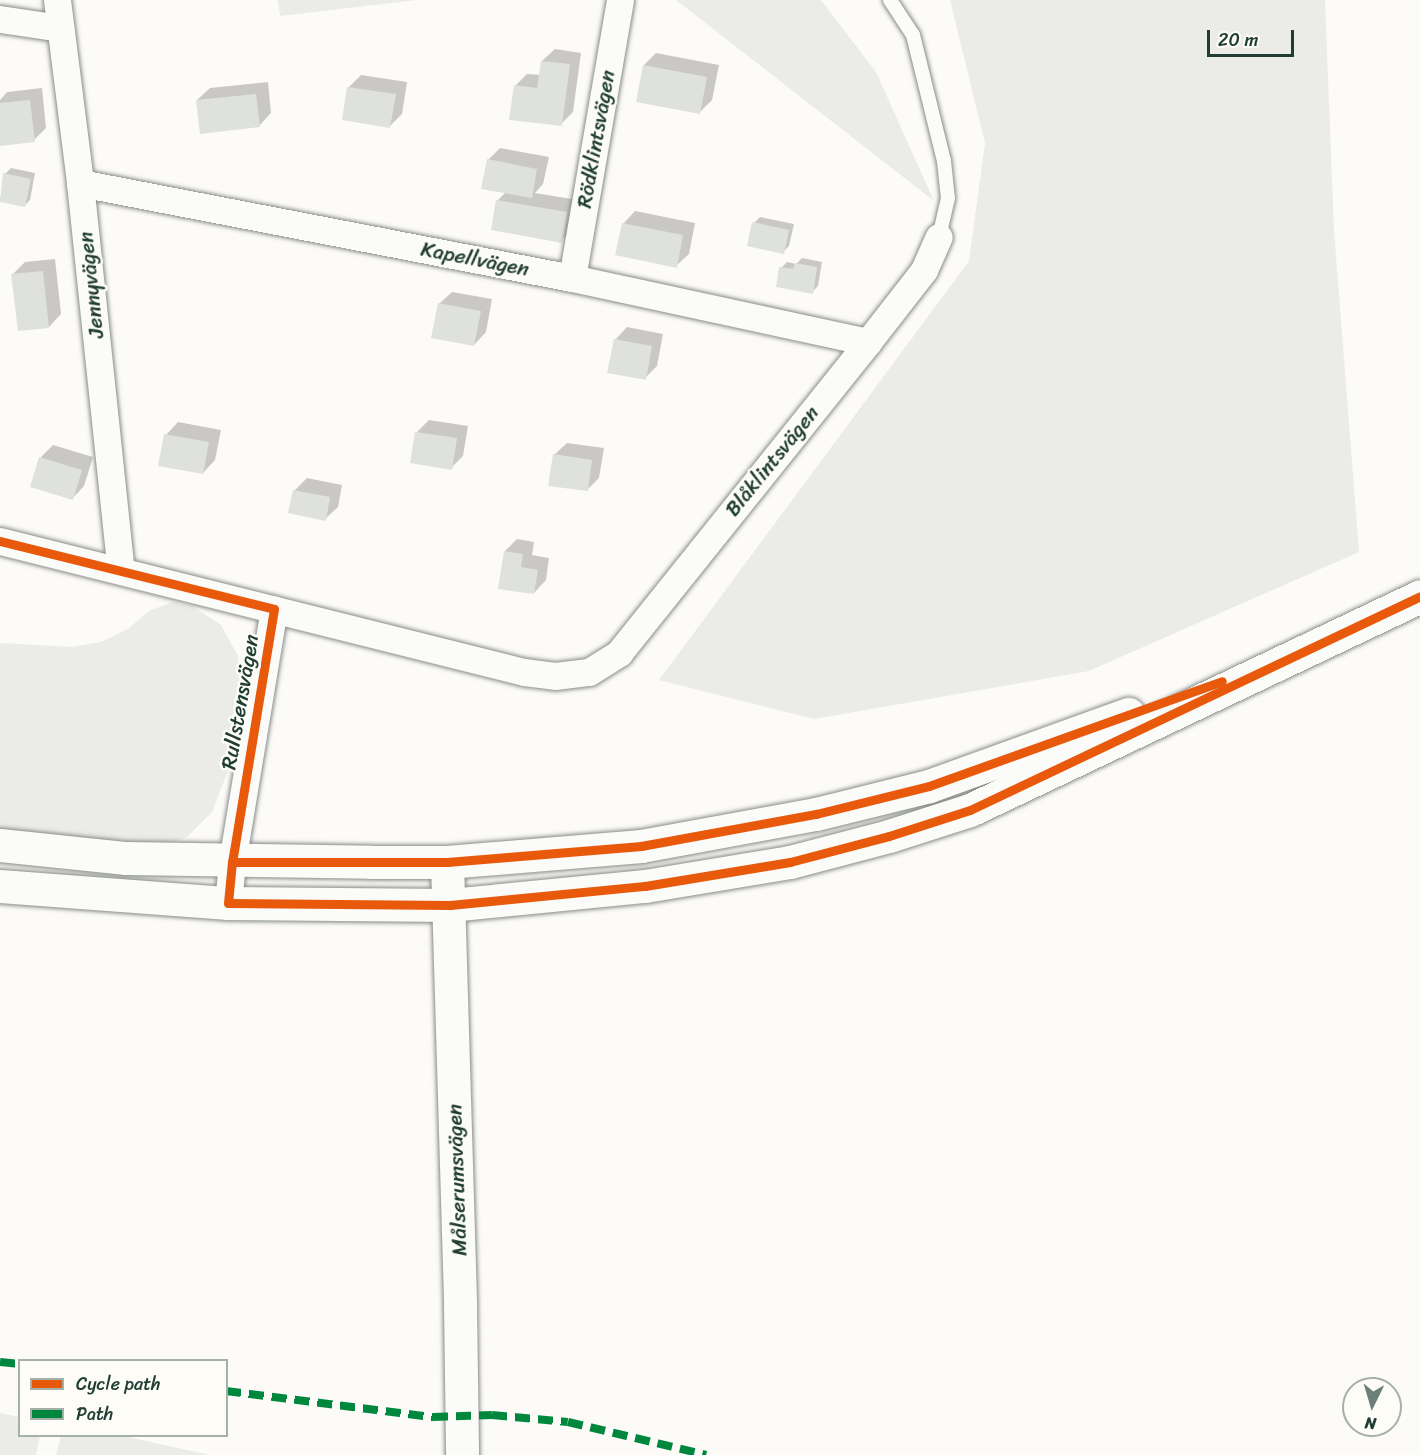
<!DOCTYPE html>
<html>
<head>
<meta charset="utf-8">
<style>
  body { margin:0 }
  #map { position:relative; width:1420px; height:1455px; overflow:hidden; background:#fcfbf8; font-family:Sriracha,sans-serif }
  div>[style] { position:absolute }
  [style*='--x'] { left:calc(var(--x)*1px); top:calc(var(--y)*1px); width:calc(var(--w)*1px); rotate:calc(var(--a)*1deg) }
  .green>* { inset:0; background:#ebece8 }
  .shadow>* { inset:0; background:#0003 }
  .building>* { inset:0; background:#dfe1de }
  .roads { filter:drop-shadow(0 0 2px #888d8a) drop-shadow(0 0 2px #888d8a) }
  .service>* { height:14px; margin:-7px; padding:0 7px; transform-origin:7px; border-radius:7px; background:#fbfbf9 }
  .minor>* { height:27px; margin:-13.5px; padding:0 13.5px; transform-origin:13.5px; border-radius:13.5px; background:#fbfbf9 }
  .tertiary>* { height:33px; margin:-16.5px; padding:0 16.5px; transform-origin:16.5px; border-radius:16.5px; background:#fbfbf9 }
  .secondary>* { height:33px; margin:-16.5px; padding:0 16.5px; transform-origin:16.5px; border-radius:16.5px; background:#fbfbf9 }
  .quiet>* { height:8px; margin-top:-4px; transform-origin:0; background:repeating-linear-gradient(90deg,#00873e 0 15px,transparent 0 23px) }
  .cycleway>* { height:9px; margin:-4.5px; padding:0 4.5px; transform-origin:4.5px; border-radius:4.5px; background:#e8590c }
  span { translate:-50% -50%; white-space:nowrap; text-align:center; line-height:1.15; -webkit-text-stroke:5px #fdfcf7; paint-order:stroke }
  .street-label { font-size:21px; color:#1f3d34 }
  .legend { position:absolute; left:18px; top:1359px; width:210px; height:78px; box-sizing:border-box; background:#fdfcf7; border:2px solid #a4b0a9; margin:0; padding:8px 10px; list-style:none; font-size:18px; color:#1f3d34 }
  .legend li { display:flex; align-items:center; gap:12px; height:30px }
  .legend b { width:30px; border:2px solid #a4b0a9 }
  .north { position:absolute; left:1342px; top:1377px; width:60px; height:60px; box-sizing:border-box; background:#fdfcf7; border:2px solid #a4b0a9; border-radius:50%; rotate:185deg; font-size:16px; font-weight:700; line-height:24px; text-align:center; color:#1f3d34 }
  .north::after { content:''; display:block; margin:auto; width:21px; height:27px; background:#6c8079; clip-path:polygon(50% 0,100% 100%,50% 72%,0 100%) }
  .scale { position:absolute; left:1207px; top:30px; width:87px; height:27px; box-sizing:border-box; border:3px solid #1f3d34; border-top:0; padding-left:8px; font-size:18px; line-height:21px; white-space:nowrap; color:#1f3d34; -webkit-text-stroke:4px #fdfcf7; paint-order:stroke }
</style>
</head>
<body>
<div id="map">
  <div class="green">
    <div style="clip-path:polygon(278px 0,417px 0,280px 16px)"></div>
    <div style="clip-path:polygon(676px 0,821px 0,876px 72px,934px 201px)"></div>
    <div style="clip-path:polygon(950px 0,1325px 0,1334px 230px,1359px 552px,1089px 671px,814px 719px,659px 680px,969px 261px,985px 143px)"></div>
    <div style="clip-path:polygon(173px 602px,192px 606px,221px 625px,238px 656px,241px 696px,228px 771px,212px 812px,187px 837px,163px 846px,0 830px,0 643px,71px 647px,101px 642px,128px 629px,149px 611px)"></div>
    <div style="clip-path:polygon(0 1413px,19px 1417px,20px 1436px,40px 1436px,36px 1455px,0 1455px)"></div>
    <div style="clip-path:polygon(61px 1436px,123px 1436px,210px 1455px,56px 1455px)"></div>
  </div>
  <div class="shadow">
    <div style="clip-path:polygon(555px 49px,581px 53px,573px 112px,561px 124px,515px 86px,527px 74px,541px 75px,542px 61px)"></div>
    <div style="clip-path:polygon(656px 53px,719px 65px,712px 100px,700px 112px,644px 65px)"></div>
    <div style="clip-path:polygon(361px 75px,407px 82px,402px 114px,390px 126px,348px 88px)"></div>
    <div style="clip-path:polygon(268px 82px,271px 113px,259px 126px,197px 100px,210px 88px)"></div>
    <div style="clip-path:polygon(42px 88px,46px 128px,34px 140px,0 144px,0 100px,7px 92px)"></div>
    <div style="clip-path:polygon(500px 148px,549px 157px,543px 184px,535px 193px,578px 200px,573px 229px,561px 241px,497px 201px,506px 192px,488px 160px)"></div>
    <div style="clip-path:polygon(11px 168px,35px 173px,30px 200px,24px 206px,0 201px,5px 174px)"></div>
    <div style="clip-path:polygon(635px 211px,695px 223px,689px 254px,676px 266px,623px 224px)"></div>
    <div style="clip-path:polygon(760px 217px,794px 224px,789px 246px,783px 252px,754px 223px)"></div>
    <div style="clip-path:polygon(802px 258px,822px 262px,818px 286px,812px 292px,781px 268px,787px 262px,796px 264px)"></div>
    <div style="clip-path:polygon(55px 259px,61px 314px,49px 327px,13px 274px,25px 262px)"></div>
    <div style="clip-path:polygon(452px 292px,492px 299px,486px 332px,474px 345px,439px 304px)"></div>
    <div style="clip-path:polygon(627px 327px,663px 334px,657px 366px,645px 378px,615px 340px)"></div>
    <div style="clip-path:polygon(429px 420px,468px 426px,463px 456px,451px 468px,417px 432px)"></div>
    <div style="clip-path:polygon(178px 422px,221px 430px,215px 460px,203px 473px,166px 435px)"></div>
    <div style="clip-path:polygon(567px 443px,604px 448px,599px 478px,587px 490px,554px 455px)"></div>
    <div style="clip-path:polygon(53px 445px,93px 457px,84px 486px,72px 499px,32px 486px,41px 457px)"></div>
    <div style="clip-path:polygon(307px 478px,342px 485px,338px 507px,325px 519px,294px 491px)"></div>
    <div style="clip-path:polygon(517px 539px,534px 542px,532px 555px,549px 558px,546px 580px,534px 593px,505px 551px)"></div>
  </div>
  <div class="building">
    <div style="clip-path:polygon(541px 61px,570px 64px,562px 126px,509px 120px,514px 85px,537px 88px)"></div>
    <div style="clip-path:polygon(643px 65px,707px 77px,700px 114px,636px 102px)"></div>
    <div style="clip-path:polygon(347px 87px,396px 94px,390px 128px,342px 120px)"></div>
    <div style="clip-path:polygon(256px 94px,260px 127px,200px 134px,196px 100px)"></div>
    <div style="clip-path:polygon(30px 100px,35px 142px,0 146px,0 103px)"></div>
    <div style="clip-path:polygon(487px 159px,537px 169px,532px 198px,481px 189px)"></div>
    <div style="clip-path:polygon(3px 173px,31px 179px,25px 207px,0 202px)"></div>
    <div style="clip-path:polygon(496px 200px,567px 212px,562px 243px,491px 230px)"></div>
    <div style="clip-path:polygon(752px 222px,789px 230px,784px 254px,747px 246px)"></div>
    <div style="clip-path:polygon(622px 223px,683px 235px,677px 268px,615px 255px)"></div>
    <div style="clip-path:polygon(795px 263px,817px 267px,813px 294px,776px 287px,779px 267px,793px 269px)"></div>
    <div style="clip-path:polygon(43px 271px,49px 328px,18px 331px,11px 274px)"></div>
    <div style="clip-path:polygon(438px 303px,481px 311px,474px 346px,431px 338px)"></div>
    <div style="clip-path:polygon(614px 339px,652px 346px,646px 380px,607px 373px)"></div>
    <div style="clip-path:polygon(415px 432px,457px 438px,452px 470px,410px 463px)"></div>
    <div style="clip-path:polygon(164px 434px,209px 442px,203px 474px,158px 466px)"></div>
    <div style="clip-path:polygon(553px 454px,592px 460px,588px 491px,548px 486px)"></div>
    <div style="clip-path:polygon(39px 457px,82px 470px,73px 500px,30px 487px)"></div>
    <div style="clip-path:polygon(293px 490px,330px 497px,326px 521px,288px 513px)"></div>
    <div style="clip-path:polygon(504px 551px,523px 554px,521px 567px,538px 570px,534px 594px,498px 589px)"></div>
  </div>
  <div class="roads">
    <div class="service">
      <div style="--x:890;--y:0;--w:42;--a:56.7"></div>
      <div style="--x:913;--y:35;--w:130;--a:76.2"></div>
      <div style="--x:944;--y:161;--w:37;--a:84"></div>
      <div style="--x:948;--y:198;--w:40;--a:103"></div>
    </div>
    <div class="minor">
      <div style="--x:57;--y:0;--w:184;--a:82.8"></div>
      <div style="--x:80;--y:183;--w:389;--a:84"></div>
      <div style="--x:0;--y:19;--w:61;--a:8.5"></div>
      <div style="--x:80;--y:183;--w:501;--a:10.93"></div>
      <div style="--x:572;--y:278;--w:303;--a:12.2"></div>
      <div style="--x:572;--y:278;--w:282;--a:-80.2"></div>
      <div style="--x:0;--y:541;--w:540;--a:14.04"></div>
      <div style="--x:524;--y:672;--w:31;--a:7"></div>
      <div style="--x:555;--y:676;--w:34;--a:-7"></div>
      <div style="--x:589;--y:672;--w:36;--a:-32"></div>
      <div style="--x:619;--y:653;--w:398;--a:-51.3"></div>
      <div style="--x:868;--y:342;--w:91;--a:-52.1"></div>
      <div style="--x:924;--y:270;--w:36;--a:-66"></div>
      <div style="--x:228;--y:903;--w:41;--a:-84.4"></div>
      <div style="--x:232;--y:862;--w:256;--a:-80.6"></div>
    </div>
    <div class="tertiary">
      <div style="--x:447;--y:862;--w:443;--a:88.3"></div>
      <div style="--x:460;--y:1305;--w:150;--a:89.2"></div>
    </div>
    <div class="secondary">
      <div style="--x:0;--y:845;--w:127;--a:5.9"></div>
      <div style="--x:126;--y:858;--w:245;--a:0.9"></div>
      <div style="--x:371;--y:862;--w:76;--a:0"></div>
      <div style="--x:447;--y:862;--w:195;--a:-4.7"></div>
      <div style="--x:641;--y:846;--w:178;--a:-10.4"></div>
      <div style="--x:816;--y:814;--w:116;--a:-13.9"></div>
      <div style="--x:929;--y:786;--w:212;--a:-19.9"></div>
      <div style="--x:0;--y:886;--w:229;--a:4.3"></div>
      <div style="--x:228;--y:903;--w:222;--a:0.5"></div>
      <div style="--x:450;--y:905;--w:196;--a:-5.6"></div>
      <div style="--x:645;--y:886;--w:147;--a:-9.4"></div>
      <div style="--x:790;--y:862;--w:102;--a:-14.7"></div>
      <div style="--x:889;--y:836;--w:85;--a:-17.8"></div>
      <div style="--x:970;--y:810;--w:498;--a:-25.4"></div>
    </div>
  </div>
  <div class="quiet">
    <div style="--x:0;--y:1362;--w:20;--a:6"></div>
    <div style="--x:226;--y:1391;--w:209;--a:7.2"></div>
    <div style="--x:433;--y:1417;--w:59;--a:-1.9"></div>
    <div style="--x:492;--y:1415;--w:76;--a:5.3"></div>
    <div style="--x:568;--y:1422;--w:142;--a:13.4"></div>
  </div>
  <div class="cycleway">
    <div style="--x:0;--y:541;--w:282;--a:13.9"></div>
    <div style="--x:274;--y:609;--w:256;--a:99.4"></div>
    <div style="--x:232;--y:862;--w:41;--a:95.6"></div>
    <div style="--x:228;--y:903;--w:222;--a:0.5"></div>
    <div style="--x:450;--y:905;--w:196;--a:-5.6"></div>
    <div style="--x:645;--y:886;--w:147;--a:-9.4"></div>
    <div style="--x:790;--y:862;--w:102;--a:-14.7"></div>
    <div style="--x:889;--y:836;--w:85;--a:-17.8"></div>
    <div style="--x:970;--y:810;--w:498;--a:-25.4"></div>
    <div style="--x:232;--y:862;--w:215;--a:0"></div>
    <div style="--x:447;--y:862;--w:195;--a:-4.7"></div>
    <div style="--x:641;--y:846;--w:178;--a:-10.4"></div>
    <div style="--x:816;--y:814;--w:116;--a:-13.9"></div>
    <div style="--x:929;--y:786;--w:311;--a:-19.7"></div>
  </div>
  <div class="street-label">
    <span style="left:596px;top:139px;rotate:-80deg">Rödklintsvägen</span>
    <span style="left:475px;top:259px;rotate:11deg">Kapellvägen</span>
    <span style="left:91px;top:285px;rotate:-96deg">Jennyvägen</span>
    <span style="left:772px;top:461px;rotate:-51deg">Blåklintsvägen</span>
    <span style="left:240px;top:702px;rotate:-80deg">Rullstensvägen</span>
    <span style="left:457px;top:1180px;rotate:-92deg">Målserumsvägen</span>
  </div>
  <ul class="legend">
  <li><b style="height:8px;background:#e8590c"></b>Cycle path</li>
  <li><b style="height:8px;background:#00873e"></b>Path</li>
  </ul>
  <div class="north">N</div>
  <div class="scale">20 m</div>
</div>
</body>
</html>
